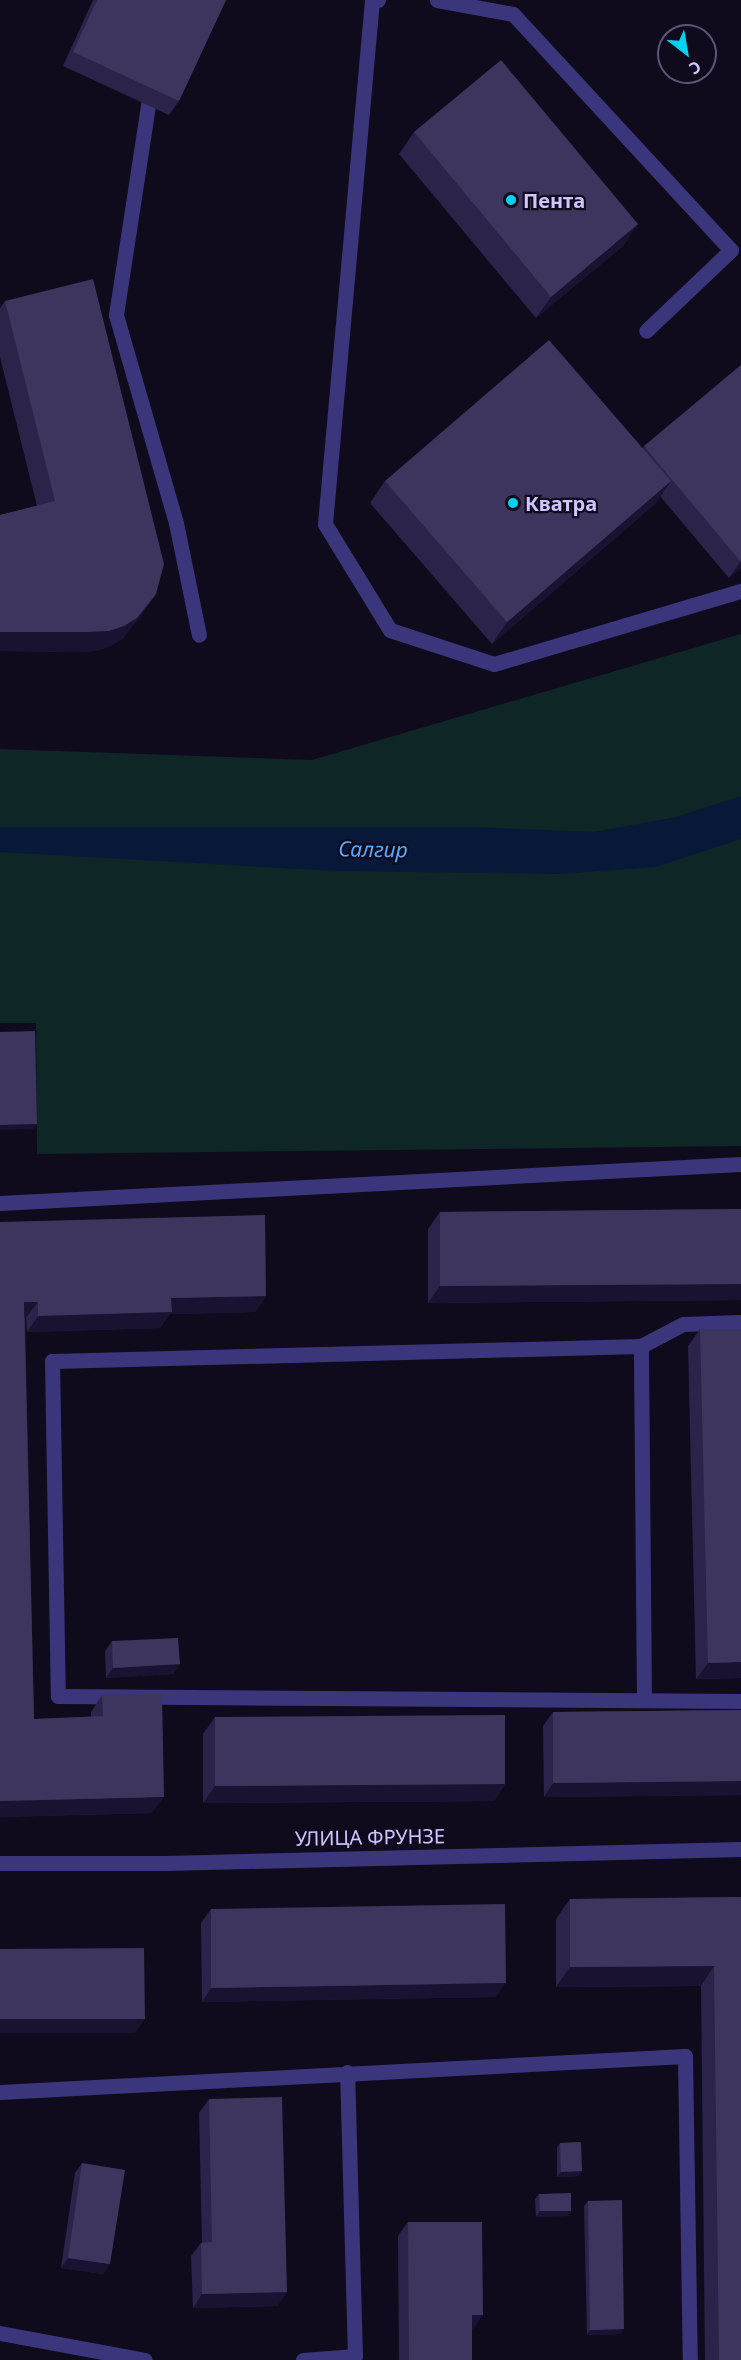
<!DOCTYPE html>
<html>
<head>
<meta charset="utf-8">
<style>
  body { margin:0 }
  #map { position:relative; width:741px; height:2360px; overflow:hidden; background:#0f0b1c; font-family:"Noto Sans",sans-serif }
  div>[style] { position:absolute }
  [style*='--x'] { left:calc(var(--x)*1px); top:calc(var(--y)*1px); width:calc(var(--w)*1px); rotate:calc(var(--a)*1deg) }
  .green>* { inset:0; background:#0e2626 }
  .water>* { inset:0; background:#081838 }
  .service>* { height:15px; margin:-7.5px; padding:0 7.5px; transform-origin:7.5px; border-radius:7.5px; background:#3b367c }
  .minor>* { height:15px; margin:-7.5px; padding:0 7.5px; transform-origin:7.5px; border-radius:7.5px; background:#3b367c }
  .wall>* { inset:0; background:#2c234b }
  .shaded-wall>* { inset:0; background:#191230 }
  .building>* { inset:0; background:#3e355e }
  .dots>* { width:16px; height:16px; translate:-50% -50%; box-sizing:border-box; border:3px solid #0f0b1c; border-radius:50% }
  span { translate:-50% -50%; white-space:nowrap; text-align:center; line-height:1.15; -webkit-text-stroke:4.5px #0f0b1c; paint-order:stroke }
  .poi-label { font-size:20px; color:#cfc6ff; font-weight:700 }
  .left { translate:0 -50%; text-align:left }
  .street-label { font-size:20px; color:#cfc6ff }
  .water-label { font-size:21px; color:#54aaff; font-style:italic }
  .north { position:absolute; left:657px; top:24px; width:60px; height:60px; box-sizing:border-box; background:#0f0b1c; border:2px solid #5c5677; border-radius:50%; rotate:149deg; font-size:16px; font-weight:700; line-height:24px; text-align:center; color:#cfc6ff }
  .north::after { content:''; display:block; margin:auto; width:21px; height:27px; background:#00d1f1; clip-path:polygon(50% 0,100% 100%,50% 72%,0 100%) }
</style>
</head>
<body>
<div id="map">
  <div class="green">
    <div style="clip-path:polygon(741px 634px,741px 1146px,37px 1154px,36px 1023px,0 1023px,0 749px,312px 760px)"></div>
  </div>
  <div class="water">
    <div style="clip-path:polygon(741px 796px,741px 839px,655px 867px,559px 874px,335px 871px,0 852px,0 827px,472px 827px,594px 832px,676px 817px)"></div>
  </div>
  <div class="service">
    <div style="--x:378;--y:0;--w:6;--a:180"></div>
    <div style="--x:372;--y:0;--w:526;--a:95.13"></div>
    <div style="--x:325;--y:524;--w:124;--a:58.5"></div>
    <div style="--x:390;--y:630;--w:109;--a:18.1"></div>
    <div style="--x:494;--y:664;--w:258;--a:-16.5"></div>
    <div style="--x:437;--y:0;--w:77;--a:10.4"></div>
    <div style="--x:513;--y:14;--w:321;--a:47.3"></div>
    <div style="--x:731;--y:250;--w:117;--a:136.4"></div>
    <div style="--x:151;--y:86;--w:232;--a:98.7"></div>
    <div style="--x:116;--y:315;--w:216;--a:73.9"></div>
    <div style="--x:176;--y:523;--w:114;--a:78.4"></div>
    <div style="--x:0;--y:1203;--w:742;--a:-3.01"></div>
    <div style="--x:641;--y:1346;--w:47;--a:-27.6"></div>
    <div style="--x:683;--y:1324;--w:58;--a:-2"></div>
    <div style="--x:644;--y:1700;--w:354;--a:-90.5"></div>
    <div style="--x:641;--y:1346;--w:589;--a:178.54"></div>
    <div style="--x:52;--y:1361;--w:335;--a:89"></div>
    <div style="--x:58;--y:1696;--w:683;--a:0.42"></div>
    <div style="--x:0;--y:2092;--w:686;--a:-3.01"></div>
    <div style="--x:685;--y:2056;--w:304;--a:89.1"></div>
    <div style="--x:0;--y:2333;--w:147;--a:10.5"></div>
    <div style="--x:303;--y:2360;--w:52;--a:-4.4"></div>
    <div style="--x:355;--y:2356;--w:284;--a:-91.6"></div>
  </div>
  <div class="minor">
    <div style="--x:0;--y:1863;--w:166;--a:0"></div>
    <div style="--x:166;--y:1863;--w:575;--a:-1.39"></div>
  </div>
  <div class="wall">
    <div style="clip-path:polygon(93px 0,226px 0,179px 101px,169px 115px,63px 66px)"></div>
    <div style="clip-path:polygon(414px 132px,638px 224px,623px 246px,536px 318px,399px 154px)"></div>
    <div style="clip-path:polygon(5px 301px,156px 594px,143px 613px,123px 638px,111px 646px,95px 651px,74px 652px,0 651px,0 515px,37px 506px,0 357px,0 308px)"></div>
    <div style="clip-path:polygon(741px 365px,741px 568px,729px 578px,660px 496px,656px 503px,492px 644px,370px 503px,385px 481px,643px 448px)"></div>
    <div style="clip-path:polygon(741px 1209px,741px 1300px,428px 1303px,428px 1229px,440px 1212px)"></div>
    <div style="clip-path:polygon(0 1222px,266px 1296px,255px 1312px,170px 1314px,160px 1328px,27px 1332px,26px 1318px,25px 1318px,34px 1719px,91px 1717px,91px 1712px,102px 1695px,152px 1813px,0 1817px)"></div>
    <div style="clip-path:polygon(700px 1329px,741px 1329px,741px 1678px,696px 1679px,688px 1346px)"></div>
    <div style="clip-path:polygon(112px 1641px,180px 1664px,173px 1674px,106px 1678px,105px 1651px)"></div>
    <div style="clip-path:polygon(741px 1710px,741px 1795px,544px 1797px,543px 1726px,553px 1712px)"></div>
    <div style="clip-path:polygon(215px 1717px,505px 1784px,494px 1801px,203px 1803px,203px 1734px)"></div>
    <div style="clip-path:polygon(741px 1897px,741px 2360px,705px 2360px,701px 1986px,556px 1987px,556px 1919px,570px 1899px)"></div>
    <div style="clip-path:polygon(211px 1909px,496px 1997px,202px 2002px,201px 1923px)"></div>
    <div style="clip-path:polygon(209px 2099px,287px 2292px,277px 2306px,193px 2308px,191px 2256px,201px 2243px,202px 2243px,199px 2113px)"></div>
    <div style="clip-path:polygon(560px 2143px,582px 2171px,578px 2176px,557px 2177px,557px 2148px)"></div>
    <div style="clip-path:polygon(82px 2163px,110px 2264px,103px 2274px,61px 2268px,75px 2173px)"></div>
    <div style="clip-path:polygon(539px 2194px,571px 2211px,568px 2216px,536px 2217px,535px 2199px)"></div>
    <div style="clip-path:polygon(588px 2201px,621px 2334px,587px 2335px,584px 2206px)"></div>
    <div style="clip-path:polygon(408px 2222px,473px 2329px,472px 2329px,472px 2360px,399px 2360px,398px 2236px)"></div>
  </div>
  <div class="shaded-wall">
    <div style="clip-path:polygon(638px 224px,623px 246px,536px 318px,551px 297px)"></div>
    <div style="clip-path:polygon(671px 481px,656px 503px,492px 644px,507px 622px)"></div>
    <div style="clip-path:polygon(741px 561px,741px 568px,729px 578px)"></div>
    <div style="clip-path:polygon(156px 594px,143px 613px,123px 638px,111px 646px,95px 651px,74px 652px,0 651px,0 632px)"></div>
    <div style="clip-path:polygon(37px 1124px,33px 1129px,0 1130px,0 1125px)"></div>
    <div style="clip-path:polygon(741px 1284px,741px 1300px,428px 1303px,440px 1286px)"></div>
    <div style="clip-path:polygon(266px 1296px,255px 1312px,170px 1314px,160px 1328px,27px 1332px,38px 1316px,171px 1298px)"></div>
    <div style="clip-path:polygon(24px 1302px,38px 1302px,26px 1318px,13px 1319px)"></div>
    <div style="clip-path:polygon(741px 1662px,741px 1678px,696px 1679px,708px 1663px)"></div>
    <div style="clip-path:polygon(180px 1664px,173px 1674px,106px 1678px,113px 1668px)"></div>
    <div style="clip-path:polygon(741px 1781px,741px 1795px,544px 1797px,553px 1783px)"></div>
    <div style="clip-path:polygon(505px 1784px,494px 1801px,203px 1803px,215px 1786px)"></div>
    <div style="clip-path:polygon(164px 1797px,152px 1813px,0 1817px,0 1801px)"></div>
    <div style="clip-path:polygon(714px 1966px,701px 1986px,556px 1987px,570px 1967px)"></div>
    <div style="clip-path:polygon(506px 1983px,496px 1997px,202px 2002px,211px 1988px)"></div>
    <div style="clip-path:polygon(0 2019px,145px 2019px,135px 2033px,0 2033px)"></div>
    <div style="clip-path:polygon(582px 2171px,578px 2176px,557px 2177px,561px 2172px)"></div>
    <div style="clip-path:polygon(540px 2211px,571px 2211px,568px 2216px,536px 2217px)"></div>
    <div style="clip-path:polygon(68px 2258px,110px 2264px,103px 2274px,61px 2268px)"></div>
    <div style="clip-path:polygon(287px 2292px,277px 2306px,193px 2308px,202px 2294px)"></div>
    <div style="clip-path:polygon(472px 2315px,483px 2315px,473px 2329px,462px 2329px)"></div>
    <div style="clip-path:polygon(624px 2329px,621px 2334px,587px 2335px,590px 2330px)"></div>
  </div>
  <div class="building">
    <div style="clip-path:polygon(97px 0,226px 0,179px 101px,73px 52px)"></div>
    <div style="clip-path:polygon(501px 60px,638px 224px,551px 297px,414px 132px)"></div>
    <div style="clip-path:polygon(93px 279px,164px 564px,156px 594px,137px 618px,124px 626px,109px 631px,88px 632px,0 632px,0 515px,55px 501px,5px 301px)"></div>
    <div style="clip-path:polygon(549px 340px,671px 481px,507px 622px,385px 481px)"></div>
    <div style="clip-path:polygon(741px 365px,741px 562px,644px 446px)"></div>
    <div style="clip-path:polygon(35px 1031px,37px 1124px,0 1125px,0 1032px)"></div>
    <div style="clip-path:polygon(741px 1209px,741px 1284px,440px 1286px,440px 1212px)"></div>
    <div style="clip-path:polygon(265px 1215px,266px 1296px,171px 1298px,172px 1312px,38px 1316px,38px 1302px,24px 1302px,34px 1719px,103px 1716px,102px 1695px,162px 1694px,164px 1797px,0 1801px,0 1222px)"></div>
    <div style="clip-path:polygon(700px 1329px,741px 1329px,741px 1662px,708px 1663px)"></div>
    <div style="clip-path:polygon(178px 1638px,180px 1664px,113px 1668px,112px 1641px)"></div>
    <div style="clip-path:polygon(741px 1710px,741px 1781px,553px 1783px,553px 1712px)"></div>
    <div style="clip-path:polygon(505px 1715px,505px 1784px,215px 1786px,215px 1717px)"></div>
    <div style="clip-path:polygon(741px 1897px,741px 2360px,719px 2360px,714px 1966px,570px 1967px,570px 1899px)"></div>
    <div style="clip-path:polygon(505px 1904px,506px 1983px,211px 1988px,211px 1909px)"></div>
    <div style="clip-path:polygon(144px 1948px,145px 2019px,0 2019px,0 1949px)"></div>
    <div style="clip-path:polygon(282px 2097px,287px 2292px,202px 2294px,201px 2243px,212px 2242px,209px 2099px)"></div>
    <div style="clip-path:polygon(581px 2142px,582px 2171px,561px 2172px,560px 2143px)"></div>
    <div style="clip-path:polygon(82px 2163px,125px 2170px,110px 2264px,68px 2258px)"></div>
    <div style="clip-path:polygon(571px 2193px,571px 2211px,540px 2211px,539px 2194px)"></div>
    <div style="clip-path:polygon(622px 2200px,624px 2329px,590px 2330px,588px 2201px)"></div>
    <div style="clip-path:polygon(408px 2222px,482px 2222px,483px 2315px,472px 2315px,472px 2360px,409px 2360px)"></div>
  </div>
  <div class="dots">
    <div style="left:511px;top:200px;background:#00d1f1"></div>
    <div style="left:513px;top:503px;background:#00d1f1"></div>
  </div>
  <div class="poi-label">
    <span class="left" style="left:523px;top:200px">Пента</span>
    <span class="left" style="left:525px;top:503px">Кватра</span>
  </div>
  <div class="street-label">
    <span style="left:370px;top:1837px;rotate:-1deg">УЛИЦА ФРУНЗЕ</span>
  </div>
  <div class="water-label">
    <span style="left:373px;top:849px;rotate:1deg">Салгир</span>
  </div>
  <div class="north">С</div>
</div>
</body>
</html>
